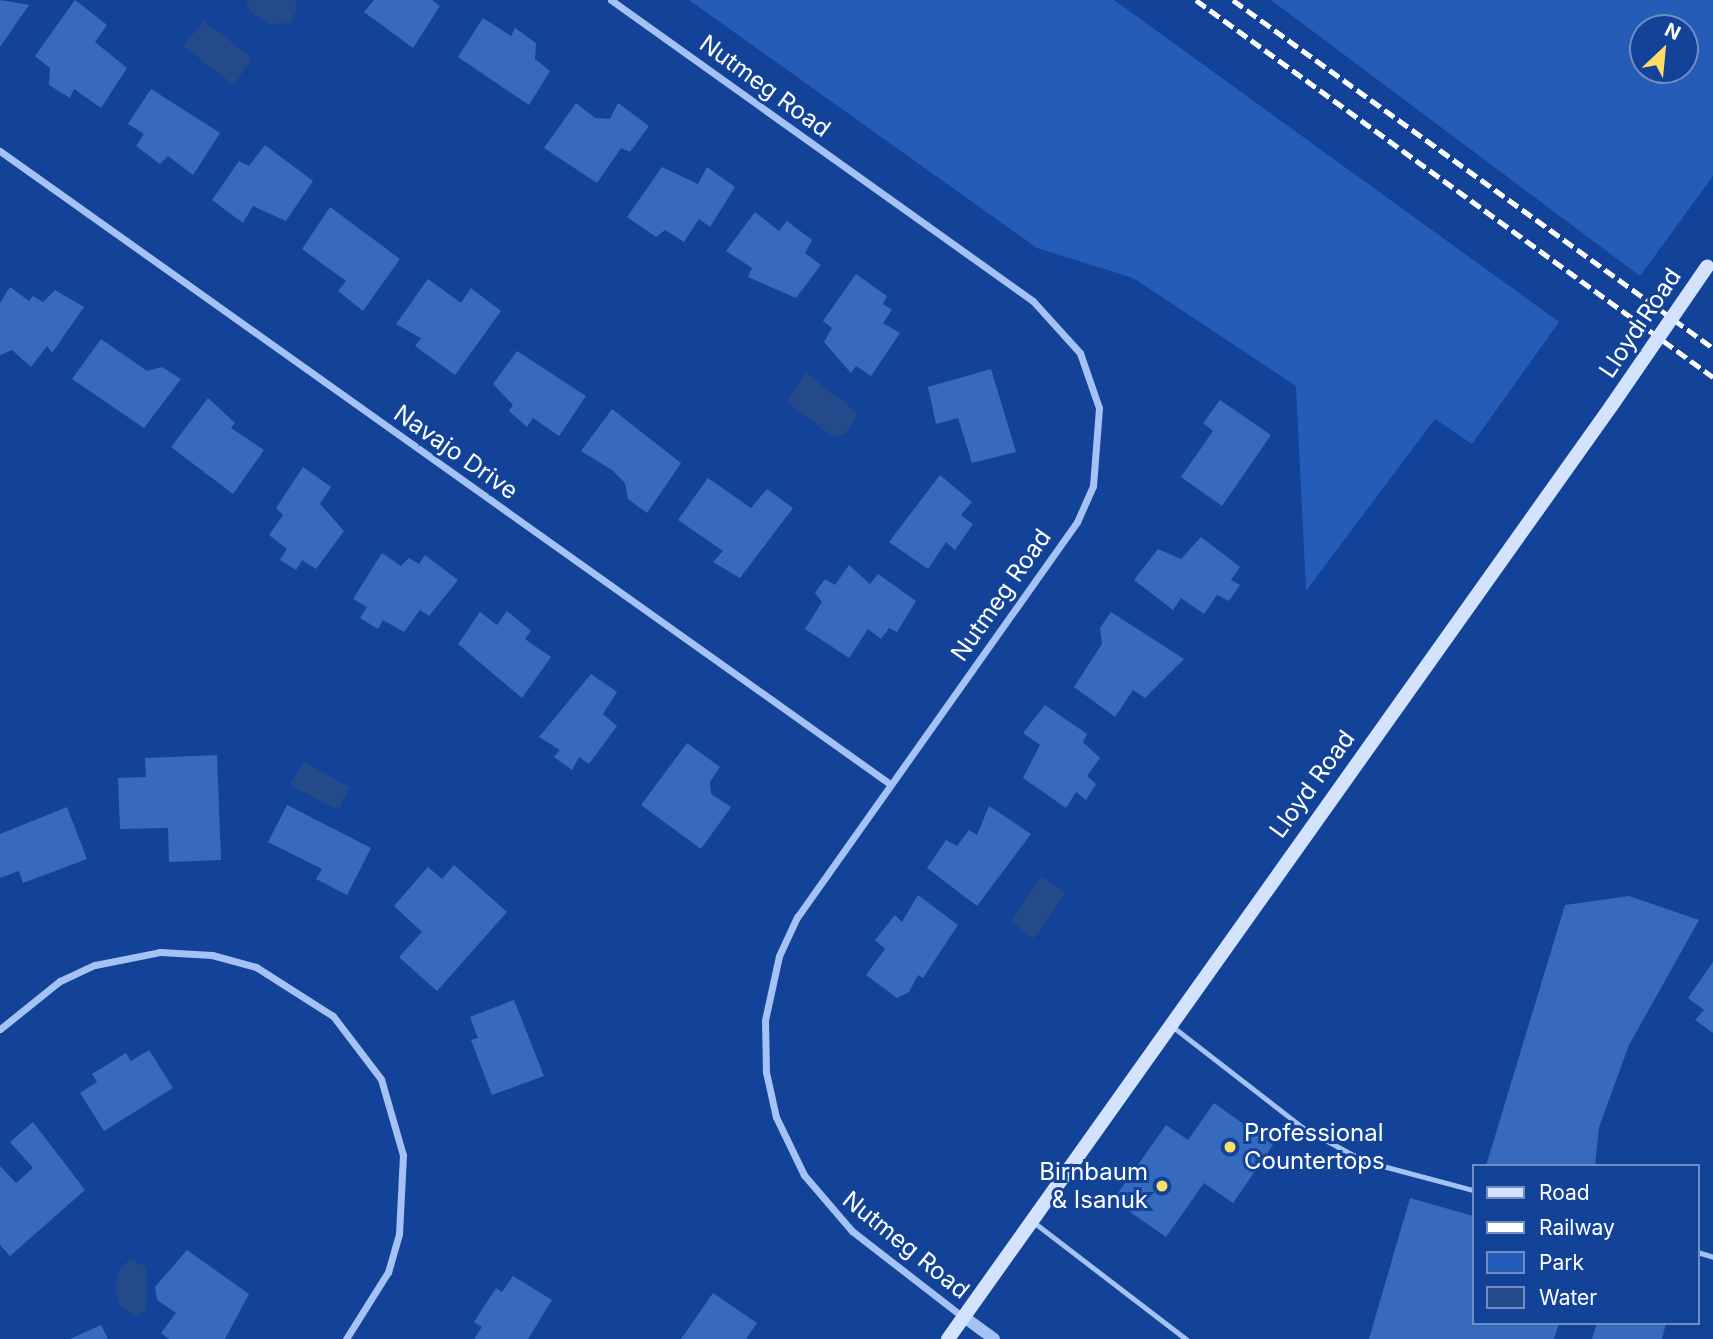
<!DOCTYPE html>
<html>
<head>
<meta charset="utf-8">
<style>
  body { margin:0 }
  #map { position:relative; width:1713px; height:1339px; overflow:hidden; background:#124399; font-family:Inter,sans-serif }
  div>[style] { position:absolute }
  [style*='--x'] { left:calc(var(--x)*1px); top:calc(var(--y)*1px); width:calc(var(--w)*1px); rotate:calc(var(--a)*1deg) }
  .green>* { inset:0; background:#255cb7 }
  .water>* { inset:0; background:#254a8a }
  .building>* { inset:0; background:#366abf }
  .service>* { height:5px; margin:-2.5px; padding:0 2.5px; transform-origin:2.5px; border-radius:2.5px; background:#a4c2f4 }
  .minor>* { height:7px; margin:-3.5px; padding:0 3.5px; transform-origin:3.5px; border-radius:3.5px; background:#a4c2f4 }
  .tertiary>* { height:12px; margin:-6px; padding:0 6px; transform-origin:6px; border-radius:6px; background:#a4c2f4 }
  .secondary>* { height:14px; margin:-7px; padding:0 7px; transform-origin:7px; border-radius:7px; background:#d4e3fd }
  .rail>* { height:5px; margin-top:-2.5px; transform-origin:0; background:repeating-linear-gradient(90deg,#fff 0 12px,transparent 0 17px) }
  .secondary-bridge>* { height:14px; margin:-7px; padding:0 7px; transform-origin:7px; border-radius:7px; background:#d4e3fd }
  .dots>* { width:19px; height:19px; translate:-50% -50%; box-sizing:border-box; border:4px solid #124399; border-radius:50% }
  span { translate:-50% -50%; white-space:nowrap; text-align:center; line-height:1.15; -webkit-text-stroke:6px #124399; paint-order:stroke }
  .street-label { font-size:24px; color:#fff }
  .poi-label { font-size:24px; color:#fff }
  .left { translate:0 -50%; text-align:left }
  .right { translate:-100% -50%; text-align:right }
  .legend { position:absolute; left:1472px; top:1164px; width:228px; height:161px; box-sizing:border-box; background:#124399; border:2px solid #718ec2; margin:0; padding:9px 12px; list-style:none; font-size:21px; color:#fff }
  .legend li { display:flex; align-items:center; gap:14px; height:35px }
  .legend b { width:35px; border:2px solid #718ec2 }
  .north { position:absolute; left:1629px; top:14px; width:70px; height:70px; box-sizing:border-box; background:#124399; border:2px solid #718ec2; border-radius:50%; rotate:26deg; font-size:19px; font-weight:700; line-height:28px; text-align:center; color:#fff }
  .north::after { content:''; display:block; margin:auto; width:24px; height:32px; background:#ffdd67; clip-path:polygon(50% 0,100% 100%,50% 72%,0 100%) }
</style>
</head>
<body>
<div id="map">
  <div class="green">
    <div style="clip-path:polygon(689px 0,1114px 0,1559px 322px,1472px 444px,1435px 419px,1306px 591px,1296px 386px,1133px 278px,1037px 248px)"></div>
    <div style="clip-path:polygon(evenodd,1271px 0,1713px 0,1713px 176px,1640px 276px,1271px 0,1643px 28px,1685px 28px,1685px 70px,1643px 70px,1643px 28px)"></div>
  </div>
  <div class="water">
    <div style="clip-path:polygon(246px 0,295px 0,298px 8px,290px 23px,270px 24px,250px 12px)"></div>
    <div style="clip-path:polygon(204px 21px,252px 58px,234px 85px,183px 46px)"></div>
    <div style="clip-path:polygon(806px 373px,858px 413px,845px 434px,833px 437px,787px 402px)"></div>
    <div style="clip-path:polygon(303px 762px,350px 787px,338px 810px,290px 785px)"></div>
    <div style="clip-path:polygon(1042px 876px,1066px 893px,1033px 939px,1011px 921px)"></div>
    <div style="clip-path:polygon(130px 1259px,146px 1267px,146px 1310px,136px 1317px,120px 1306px,115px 1289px,119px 1269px)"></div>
  </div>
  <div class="building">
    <div style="clip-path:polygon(0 0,29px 5px,0 47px)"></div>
    <div style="clip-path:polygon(75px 0,107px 25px,95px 42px,127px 68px,101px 108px,74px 89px,70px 98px,49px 85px,50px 68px,35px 56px)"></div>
    <div style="clip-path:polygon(374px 0,432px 0,440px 6px,413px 48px,364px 12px)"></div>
    <div style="clip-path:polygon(483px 18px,511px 36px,515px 28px,536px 43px,535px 59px,550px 71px,529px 105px,458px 57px)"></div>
    <div style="clip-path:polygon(151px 89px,220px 133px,193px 175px,168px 156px,160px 164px,136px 146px,144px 134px,128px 124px)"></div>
    <div style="clip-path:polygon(576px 103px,595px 118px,610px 119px,618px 103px,649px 126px,630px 152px,621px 148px,597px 183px,544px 148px)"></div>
    <div style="clip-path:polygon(265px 145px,313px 181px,286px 221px,253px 206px,243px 223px,212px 200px,239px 161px,249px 166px)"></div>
    <div style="clip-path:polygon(662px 167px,698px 184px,707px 167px,735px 187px,710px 227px,699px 219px,684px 242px,665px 230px,656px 237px,627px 217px)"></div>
    <div style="clip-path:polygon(330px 207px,400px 259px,363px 311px,338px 291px,346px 281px,302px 249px)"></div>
    <div style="clip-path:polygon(755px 212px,779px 231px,787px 221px,812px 240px,805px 253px,821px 265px,796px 298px,748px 277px,752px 268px,726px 251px)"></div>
    <div style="clip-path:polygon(856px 274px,887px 296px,883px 304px,892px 310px,883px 323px,900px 333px,871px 376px,856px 366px,851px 373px,824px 342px,832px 328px,823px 321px)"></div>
    <div style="clip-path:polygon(428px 279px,461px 303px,471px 288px,501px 311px,455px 375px,415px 346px,421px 338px,396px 324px)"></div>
    <div style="clip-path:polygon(10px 287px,29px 301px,33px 296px,43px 302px,55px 290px,84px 307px,52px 353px,47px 346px,31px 367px,12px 350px,0 355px,0 303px)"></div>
    <div style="clip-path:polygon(101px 339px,147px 371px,162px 367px,181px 379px,144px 428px,72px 379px)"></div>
    <div style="clip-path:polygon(517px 351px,586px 396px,559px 436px,533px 418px,527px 427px,509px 411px,513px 405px,493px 384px)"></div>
    <div style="clip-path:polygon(991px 369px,1016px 452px,972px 463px,958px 418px,936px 424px,928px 387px)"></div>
    <div style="clip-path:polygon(208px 398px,235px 423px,231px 428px,264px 450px,233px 494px,171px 447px)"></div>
    <div style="clip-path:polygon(1220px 400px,1271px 435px,1222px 506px,1181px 477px,1213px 431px,1203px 423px)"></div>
    <div style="clip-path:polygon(612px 409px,681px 463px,647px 513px,628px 499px,625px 483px,612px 470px,581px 451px)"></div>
    <div style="clip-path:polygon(303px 467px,331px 487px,320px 504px,344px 531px,316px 569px,302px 560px,296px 570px,280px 560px,287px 549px,269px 535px,283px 515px,276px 508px)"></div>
    <div style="clip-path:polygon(940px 475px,972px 502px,961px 515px,973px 524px,955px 550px,946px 542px,928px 569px,889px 542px)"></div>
    <div style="clip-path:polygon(708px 478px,751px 508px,767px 489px,793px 508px,740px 578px,713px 562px,723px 551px,678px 520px)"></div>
    <div style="clip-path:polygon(1201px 537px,1240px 567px,1231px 580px,1240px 585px,1229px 601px,1217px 595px,1204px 614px,1181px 598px,1173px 610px,1134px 580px,1158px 549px,1181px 559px)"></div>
    <div style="clip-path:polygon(382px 553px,401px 566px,409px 558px,419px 564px,425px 555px,458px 580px,429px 616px,420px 610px,404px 632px,383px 620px,378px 629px,360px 618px,367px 607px,353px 599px)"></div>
    <div style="clip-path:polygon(849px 565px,870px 584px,878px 574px,916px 601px,897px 632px,889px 628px,881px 639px,868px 629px,849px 658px,805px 629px,822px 602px,815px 593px,825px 579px,835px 585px)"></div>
    <div style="clip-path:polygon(507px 611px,531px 631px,525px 639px,551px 657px,522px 698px,458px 644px,480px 612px,497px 625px)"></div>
    <div style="clip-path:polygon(1111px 612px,1184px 659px,1145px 698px,1133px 690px,1115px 717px,1074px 687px,1102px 644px,1100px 628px)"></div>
    <div style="clip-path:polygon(591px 674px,617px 692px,603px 714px,617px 726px,589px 764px,579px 757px,572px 770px,554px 757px,560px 750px,539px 737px)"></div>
    <div style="clip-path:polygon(1045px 705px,1087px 734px,1083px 742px,1100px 758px,1087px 776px,1096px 784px,1086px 800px,1076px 792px,1066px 808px,1023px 778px,1040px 745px,1023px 733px)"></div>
    <div style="clip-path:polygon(687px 743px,720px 767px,710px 782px,711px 794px,731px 807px,701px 849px,641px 805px)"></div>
    <div style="clip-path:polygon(217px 755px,221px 860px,169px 862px,168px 828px,120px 829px,118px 778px,146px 777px,145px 758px)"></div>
    <div style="clip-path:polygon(287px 805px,371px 848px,347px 895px,316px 879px,322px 869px,268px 842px)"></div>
    <div style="clip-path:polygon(989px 806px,1031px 834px,977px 906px,927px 868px,946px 840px,957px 846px,969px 830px,977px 835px)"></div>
    <div style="clip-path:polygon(67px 807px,87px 859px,23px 883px,19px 871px,0 878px,0 834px)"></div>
    <div style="clip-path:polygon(454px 865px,507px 912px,437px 991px,399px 957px,422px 932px,394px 906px,428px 867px,442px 879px)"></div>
    <div style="clip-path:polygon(918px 895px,958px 925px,923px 978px,918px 975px,909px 992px,897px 998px,866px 975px,885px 949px,875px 940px,895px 915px,902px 922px)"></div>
    <div style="clip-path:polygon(1629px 896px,1699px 920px,1629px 1045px,1599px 1127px,1595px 1166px,1486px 1166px,1565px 905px)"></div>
    <div style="clip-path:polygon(1713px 962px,1713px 1033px,1695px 1020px,1704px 1010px,1688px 998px)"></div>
    <div style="clip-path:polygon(514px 1000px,544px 1076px,492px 1095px,471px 1040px,478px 1038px,470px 1017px)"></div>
    <div style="clip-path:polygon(149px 1050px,173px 1088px,104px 1131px,80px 1093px,97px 1082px,92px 1074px,126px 1053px,131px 1061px)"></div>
    <div style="clip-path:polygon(1214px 1103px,1273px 1145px,1233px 1203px,1204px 1183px,1166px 1237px,1113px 1200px,1166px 1125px,1188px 1140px)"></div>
    <div style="clip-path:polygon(33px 1122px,85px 1190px,10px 1256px,0 1245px,0 1166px,16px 1183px,33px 1168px,10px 1142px)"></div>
    <div style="clip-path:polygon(1410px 1198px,1473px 1216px,1473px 1323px,1559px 1323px,1554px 1339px,1369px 1339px)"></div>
    <div style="clip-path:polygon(187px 1250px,249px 1294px,225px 1339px,169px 1339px,161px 1333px,176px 1313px,157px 1300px,155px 1287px)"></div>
    <div style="clip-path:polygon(513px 1276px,552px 1300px,528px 1339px,474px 1339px,482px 1327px,474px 1322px,496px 1288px,502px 1292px)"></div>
    <div style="clip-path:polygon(713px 1293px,757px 1323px,746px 1339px,681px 1339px)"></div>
    <div style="clip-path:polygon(1597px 1323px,1666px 1323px,1662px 1339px,1592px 1339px)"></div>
    <div style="clip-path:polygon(101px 1325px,108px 1339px,70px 1339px)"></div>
  </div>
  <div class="service">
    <div style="--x:1173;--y:1027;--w:165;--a:37.8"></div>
    <div style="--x:1303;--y:1128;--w:69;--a:28.4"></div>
    <div style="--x:1364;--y:1161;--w:113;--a:14.9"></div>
    <div style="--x:1032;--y:1221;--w:194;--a:37.5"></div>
    <div style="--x:1697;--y:1252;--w:17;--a:17"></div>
  </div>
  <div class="minor">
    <div style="--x:611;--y:0;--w:518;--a:35.5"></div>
    <div style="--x:1033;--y:301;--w:70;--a:47.9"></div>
    <div style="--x:1080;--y:353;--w:58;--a:70.9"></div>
    <div style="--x:1099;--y:408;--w:78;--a:94.4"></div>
    <div style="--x:1093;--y:486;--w:39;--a:114"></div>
    <div style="--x:1077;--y:522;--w:484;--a:125.3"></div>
    <div style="--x:797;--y:917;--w:43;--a:114.8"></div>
    <div style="--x:779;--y:956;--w:66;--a:102.3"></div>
    <div style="--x:765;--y:1020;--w:52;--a:88.9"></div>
    <div style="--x:766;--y:1072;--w:46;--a:77.5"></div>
    <div style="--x:776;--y:1117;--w:64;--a:64.2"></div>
    <div style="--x:804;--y:1175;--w:74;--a:49.4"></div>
    <div style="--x:852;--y:1231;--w:140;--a:37.8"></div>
    <div style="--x:0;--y:151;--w:1092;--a:35.42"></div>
    <div style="--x:0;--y:1029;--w:77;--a:-38.7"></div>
    <div style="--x:60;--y:981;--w:38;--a:-25"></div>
    <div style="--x:95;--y:965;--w:66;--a:-11.3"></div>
    <div style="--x:160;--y:952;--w:52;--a:3.3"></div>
    <div style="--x:212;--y:955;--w:46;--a:15.3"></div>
    <div style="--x:256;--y:967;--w:91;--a:32.5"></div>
    <div style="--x:333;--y:1016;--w:79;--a:52.7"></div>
    <div style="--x:381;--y:1079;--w:79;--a:73.9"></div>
    <div style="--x:403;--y:1155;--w:79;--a:92.9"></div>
    <div style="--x:399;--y:1234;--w:40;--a:106"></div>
    <div style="--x:388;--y:1272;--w:79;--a:122.1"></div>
  </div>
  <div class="tertiary">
    <div style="--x:964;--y:1317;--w:37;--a:36"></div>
  </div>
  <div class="secondary">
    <div style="--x:948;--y:1339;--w:1146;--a:-54.59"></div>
  </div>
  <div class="rail">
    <div style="--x:1196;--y:0;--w:640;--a:36.1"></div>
    <div style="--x:1233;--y:0;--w:593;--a:35.94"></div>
  </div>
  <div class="secondary-bridge">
    <div style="--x:1612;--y:405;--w:168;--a:-55.5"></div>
  </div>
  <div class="dots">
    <div style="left:1230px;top:1147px;background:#ffdd67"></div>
    <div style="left:1162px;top:1186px;background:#ffdd67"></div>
  </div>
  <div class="street-label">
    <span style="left:765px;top:86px;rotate:36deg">Nutmeg Road</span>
    <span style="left:1640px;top:323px;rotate:-56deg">Lloyd Road</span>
    <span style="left:456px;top:452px;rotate:35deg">Navajo Drive</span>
    <span style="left:1001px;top:595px;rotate:-55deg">Nutmeg Road</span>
    <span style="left:1312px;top:784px;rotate:-54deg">Lloyd Road</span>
    <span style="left:906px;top:1245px;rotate:39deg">Nutmeg Road</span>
  </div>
  <div class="poi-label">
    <span class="left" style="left:1244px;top:1147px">Professional<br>Countertops</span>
    <span class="right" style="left:1148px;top:1186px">Birnbaum<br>&amp; Isanuk</span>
  </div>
  <ul class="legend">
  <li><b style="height:9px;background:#d4e3fd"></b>Road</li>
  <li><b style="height:9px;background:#fff"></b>Railway</li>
  <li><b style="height:19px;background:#255cb7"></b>Park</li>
  <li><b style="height:19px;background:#254a8a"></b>Water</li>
  </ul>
  <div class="north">N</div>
</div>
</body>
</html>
